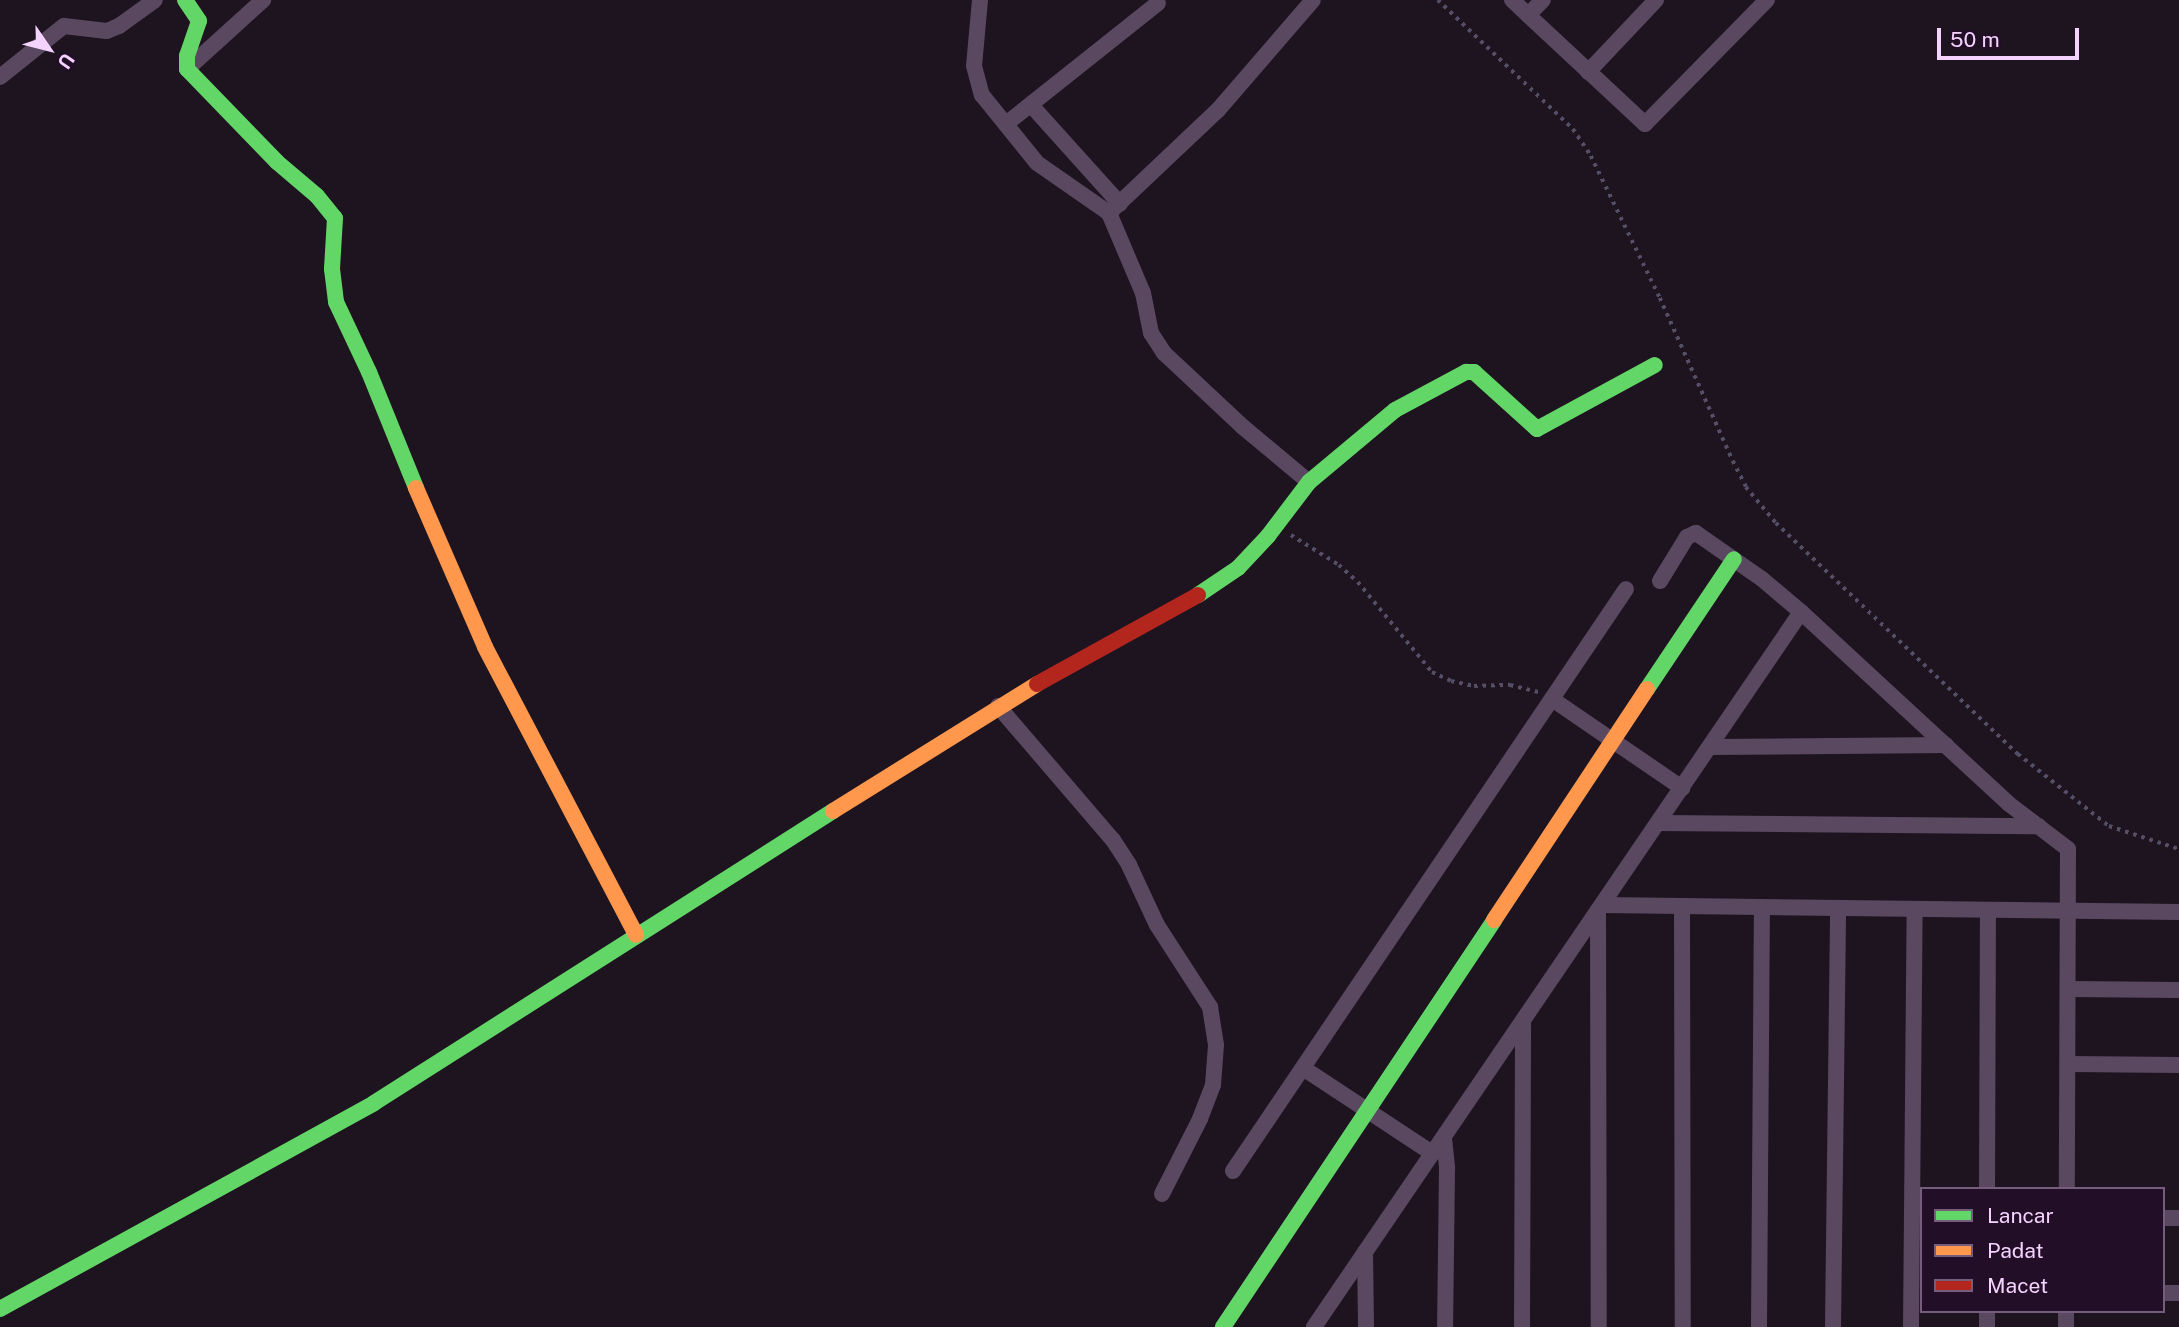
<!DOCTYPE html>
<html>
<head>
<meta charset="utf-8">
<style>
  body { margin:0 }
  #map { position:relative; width:2179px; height:1327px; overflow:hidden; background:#1e1420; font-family:"Public Sans",sans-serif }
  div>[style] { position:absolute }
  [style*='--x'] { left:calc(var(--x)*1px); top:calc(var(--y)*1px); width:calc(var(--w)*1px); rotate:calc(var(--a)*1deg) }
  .path>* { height:3.5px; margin-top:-1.75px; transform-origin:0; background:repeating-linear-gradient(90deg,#544e67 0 3.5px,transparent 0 8.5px) }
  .street>* { height:16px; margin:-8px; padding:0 8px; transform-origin:8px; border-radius:8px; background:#5a4861 }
  .fast>* { height:16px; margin:-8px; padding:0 8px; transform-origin:8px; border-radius:8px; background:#63d668 }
  .slow>* { height:16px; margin:-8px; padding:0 8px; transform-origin:8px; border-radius:8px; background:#ff974d }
  .jam>* { height:16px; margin:-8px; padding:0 8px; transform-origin:8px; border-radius:8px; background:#b3261e }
  span { translate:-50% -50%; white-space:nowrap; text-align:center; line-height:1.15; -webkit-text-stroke:7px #220e26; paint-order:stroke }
  .legend { position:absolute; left:1920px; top:1187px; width:245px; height:126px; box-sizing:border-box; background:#220e26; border:2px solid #765d7d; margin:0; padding:9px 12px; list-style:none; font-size:21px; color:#f5d3ff }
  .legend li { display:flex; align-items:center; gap:14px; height:35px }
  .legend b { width:35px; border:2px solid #765d7d }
  .north { position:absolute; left:14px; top:14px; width:70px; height:70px; -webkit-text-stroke:5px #220e26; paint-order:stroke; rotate:125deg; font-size:19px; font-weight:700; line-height:28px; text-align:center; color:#f5d3ff }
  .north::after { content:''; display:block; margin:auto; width:24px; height:32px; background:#f5d3ff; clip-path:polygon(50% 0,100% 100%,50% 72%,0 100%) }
  .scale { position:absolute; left:1937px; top:28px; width:142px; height:32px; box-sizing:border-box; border:4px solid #f5d3ff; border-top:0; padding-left:9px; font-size:21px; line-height:24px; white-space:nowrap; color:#f5d3ff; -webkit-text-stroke:5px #220e26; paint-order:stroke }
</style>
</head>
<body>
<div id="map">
  <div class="path">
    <div style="--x:1438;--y:0;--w:187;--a:43.7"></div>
    <div style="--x:1573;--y:129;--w:32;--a:56"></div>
    <div style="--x:1591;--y:156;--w:158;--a:64.1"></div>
    <div style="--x:1660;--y:298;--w:179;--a:65.9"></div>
    <div style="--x:1733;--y:461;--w:29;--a:63"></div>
    <div style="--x:1746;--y:487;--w:47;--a:50.2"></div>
    <div style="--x:1776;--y:523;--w:335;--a:43.7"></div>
    <div style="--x:2018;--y:754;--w:116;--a:38.4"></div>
    <div style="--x:2109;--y:826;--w:74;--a:18.2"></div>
    <div style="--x:1291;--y:535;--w:57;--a:32"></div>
    <div style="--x:1339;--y:565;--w:25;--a:42"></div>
    <div style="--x:1358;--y:582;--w:117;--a:50.6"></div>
    <div style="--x:1432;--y:672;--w:21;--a:25"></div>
    <div style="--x:1451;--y:681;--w:24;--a:12"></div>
    <div style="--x:1474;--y:686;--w:36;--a:-2"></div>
    <div style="--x:1510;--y:685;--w:29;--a:14"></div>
  </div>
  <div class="street">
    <div style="--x:980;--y:0;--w:66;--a:95.2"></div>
    <div style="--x:974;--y:66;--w:30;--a:75"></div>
    <div style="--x:982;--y:95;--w:87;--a:51"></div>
    <div style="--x:1037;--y:163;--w:88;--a:34.8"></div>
    <div style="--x:1109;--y:213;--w:87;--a:67"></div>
    <div style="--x:1143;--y:293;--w:41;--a:78.7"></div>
    <div style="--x:1151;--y:333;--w:24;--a:57"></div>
    <div style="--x:1164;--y:353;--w:108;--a:43.1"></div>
    <div style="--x:1243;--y:427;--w:86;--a:39.8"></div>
    <div style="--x:1512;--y:0;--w:182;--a:43"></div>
    <div style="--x:1645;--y:124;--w:174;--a:-45.5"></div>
    <div style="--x:1528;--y:15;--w:21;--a:-45"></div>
    <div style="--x:187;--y:69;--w:103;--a:-42.2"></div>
    <div style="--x:1588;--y:72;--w:99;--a:-46.6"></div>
    <div style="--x:0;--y:77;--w:82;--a:-38.6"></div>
    <div style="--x:64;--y:26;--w:43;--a:6.6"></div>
    <div style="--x:107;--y:31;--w:13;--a:-23"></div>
    <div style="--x:119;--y:26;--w:44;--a:-35.8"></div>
    <div style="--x:1031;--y:105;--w:133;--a:48"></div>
    <div style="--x:1006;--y:124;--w:194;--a:-38.5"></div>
    <div style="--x:1109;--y:213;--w:150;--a:-43.4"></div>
    <div style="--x:1218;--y:110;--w:145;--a:-49.2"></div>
    <div style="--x:1660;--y:581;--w:52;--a:-58.5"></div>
    <div style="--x:1687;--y:537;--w:10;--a:-24"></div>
    <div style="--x:1696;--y:533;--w:80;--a:34.9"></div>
    <div style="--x:1762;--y:579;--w:51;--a:40.2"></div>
    <div style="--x:1801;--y:612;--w:283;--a:42.7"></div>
    <div style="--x:2009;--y:804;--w:74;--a:37.3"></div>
    <div style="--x:2068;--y:849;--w:340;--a:90.2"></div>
    <div style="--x:1552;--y:699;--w:158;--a:34.4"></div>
    <div style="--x:998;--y:706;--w:177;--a:49.4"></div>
    <div style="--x:1113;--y:840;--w:30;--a:57"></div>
    <div style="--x:1129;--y:865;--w:66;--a:65"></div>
    <div style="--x:1157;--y:925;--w:98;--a:57.1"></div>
    <div style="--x:1210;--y:1007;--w:38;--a:81"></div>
    <div style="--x:1216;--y:1045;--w:40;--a:94.3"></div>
    <div style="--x:1213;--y:1085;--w:36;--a:111"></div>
    <div style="--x:1200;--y:1119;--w:84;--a:116.9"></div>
    <div style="--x:1710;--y:747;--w:236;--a:-0.5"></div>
    <div style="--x:1658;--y:823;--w:381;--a:0.5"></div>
    <div style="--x:1602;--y:905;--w:577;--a:0.7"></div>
    <div style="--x:1682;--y:906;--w:421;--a:89.9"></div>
    <div style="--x:1598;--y:910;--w:417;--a:89.9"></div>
    <div style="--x:2069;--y:989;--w:110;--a:0.5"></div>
    <div style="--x:2069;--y:1064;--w:110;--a:0.5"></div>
    <div style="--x:1303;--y:1068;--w:154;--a:33.4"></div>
    <div style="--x:1444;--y:1138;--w:31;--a:84"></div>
    <div style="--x:1447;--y:1169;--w:158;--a:90.7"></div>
    <div style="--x:1233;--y:1171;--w:702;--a:-55.97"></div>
    <div style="--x:1987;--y:1189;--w:279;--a:-89.8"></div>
    <div style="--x:2163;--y:1218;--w:16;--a:0"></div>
    <div style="--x:1365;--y:1252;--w:75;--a:89.2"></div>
    <div style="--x:2163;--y:1293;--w:16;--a:0"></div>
    <div style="--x:1314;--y:1327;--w:865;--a:-55.74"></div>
    <div style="--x:1522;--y:1327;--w:306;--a:-89.8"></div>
    <div style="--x:1759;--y:1327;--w:420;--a:-89.6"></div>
    <div style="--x:1833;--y:1327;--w:419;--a:-89.3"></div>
    <div style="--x:1911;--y:1327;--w:418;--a:-89.5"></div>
    <div style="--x:1987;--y:1327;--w:16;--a:-90"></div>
    <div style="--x:2066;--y:1327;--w:16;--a:-90"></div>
  </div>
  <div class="fast">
    <div style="--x:185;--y:0;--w:25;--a:56"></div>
    <div style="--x:199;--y:21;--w:37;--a:109"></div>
    <div style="--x:187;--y:56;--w:13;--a:90"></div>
    <div style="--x:187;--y:69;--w:129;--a:45.9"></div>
    <div style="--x:277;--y:162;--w:52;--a:40.4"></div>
    <div style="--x:317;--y:196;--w:28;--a:51"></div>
    <div style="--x:335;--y:218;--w:51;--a:93.4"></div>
    <div style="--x:332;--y:269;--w:33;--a:83"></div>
    <div style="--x:336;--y:302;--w:77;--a:64.8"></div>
    <div style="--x:369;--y:372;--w:125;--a:67.9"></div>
    <div style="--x:1198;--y:595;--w:48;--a:-34"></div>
    <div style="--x:1238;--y:568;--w:44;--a:-46.8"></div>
    <div style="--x:1268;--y:536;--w:68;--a:-52.8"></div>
    <div style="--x:1309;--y:482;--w:112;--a:-39.9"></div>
    <div style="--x:1395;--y:410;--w:81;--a:-28.2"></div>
    <div style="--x:1466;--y:372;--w:8;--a:0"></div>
    <div style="--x:1474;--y:372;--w:85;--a:42.1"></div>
    <div style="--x:1537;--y:429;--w:134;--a:-28.5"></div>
    <div style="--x:1647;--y:689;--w:156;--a:-56.2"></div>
    <div style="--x:0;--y:1309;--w:427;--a:-28.8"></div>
    <div style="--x:374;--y:1103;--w:544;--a:-32.46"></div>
    <div style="--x:1223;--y:1327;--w:489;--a:-56.3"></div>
  </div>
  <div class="slow">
    <div style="--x:416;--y:488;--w:173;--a:66.5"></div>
    <div style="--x:485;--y:647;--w:325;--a:62.3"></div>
    <div style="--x:833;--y:811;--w:240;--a:-31.9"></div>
    <div style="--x:1494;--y:920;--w:277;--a:-56.5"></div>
  </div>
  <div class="jam">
    <div style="--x:1037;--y:684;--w:184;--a:-28.9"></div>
  </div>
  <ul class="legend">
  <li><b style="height:9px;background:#63d668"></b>Lancar</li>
  <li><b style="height:9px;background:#ff974d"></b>Padat</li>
  <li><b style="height:9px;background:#b3261e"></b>Macet</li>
  </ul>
  <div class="north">U</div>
  <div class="scale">50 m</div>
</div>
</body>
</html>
